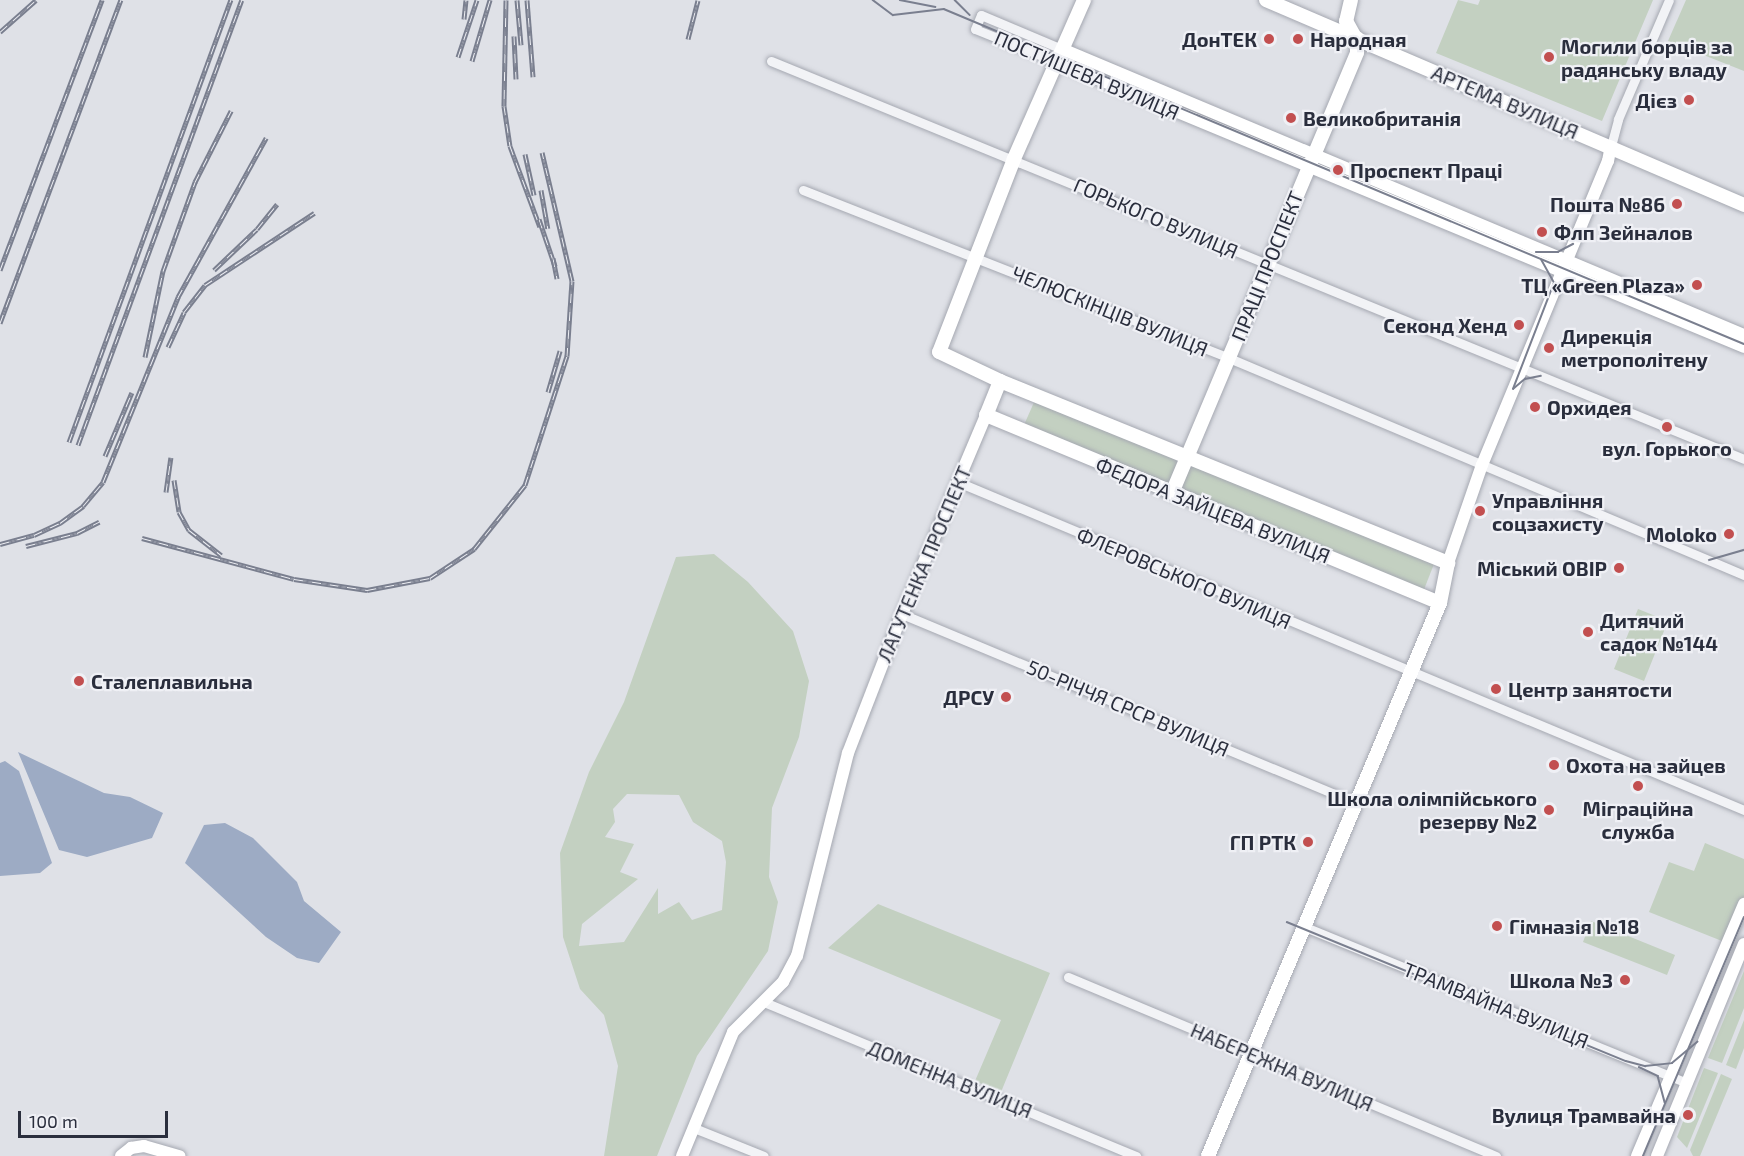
<!DOCTYPE html>
<html>
<head>
<meta charset="utf-8">
<style>
  body { margin:0 }
  #map { position:relative; width:1744px; height:1156px; overflow:hidden; background:#dfe1e7; font-family:"Exo 2",sans-serif }
  div>[style] { position:absolute }
  [style*='--x'] { left:calc(var(--x)*1px); top:calc(var(--y)*1px); width:calc(var(--w)*1px); rotate:calc(var(--a)*1deg) }
  .green>* { inset:0; background:#c3d0c1 }
  .water>* { inset:0; background:#9dabc4 }
  .roads { filter:drop-shadow(0 0 2px #a5a8b1) drop-shadow(0 0 2px #a5a8b1) }
  .street>* { height:9px; margin:-4.5px; padding:0 4.5px; transform-origin:4.5px; border-radius:4.5px; background:#f2f3f6 }
  .secondary>* { height:12px; margin:-6px; padding:0 6px; transform-origin:6px; border-radius:6px; background:#fff }
  .primary>* { height:14px; margin:-7px; padding:0 7px; transform-origin:7px; border-radius:7px; background:#fff }
  .tram>* { height:1.5px; margin:-0.75px; padding:0 0.75px; transform-origin:0.75px; border-radius:0.75px; background:#7a7f8f }
  .rail>* { height:5px; margin-top:-2.5px; transform-origin:0; background:repeating-linear-gradient(90deg,#eff0f5 0 9px,#7a7f8f 0 18px); box-sizing:border-box; border-block:2px solid #7a7f8f }
  .dots>* { width:16px; height:16px; translate:-50% -50%; box-sizing:border-box; border:3px solid #eff0f5; border-radius:50% }
  span { translate:-50% -50%; white-space:nowrap; text-align:center; line-height:1.15; -webkit-text-stroke:4.5px #eff0f5; paint-order:stroke }
  .poi-label { font-size:20px; color:#2a2e3d; font-weight:700 }
  .right { translate:-100% -50%; text-align:right }
  .left { translate:0 -50%; text-align:left }
  .street-label { font-size:20px; color:#2a2e3d }
  .scale { position:absolute; left:18px; top:1111px; width:150px; height:27px; box-sizing:border-box; border:3px solid #2a2e3d; border-top:0; padding-left:8px; font-size:18px; line-height:21px; white-space:nowrap; color:#2a2e3d; -webkit-text-stroke:4px #eff0f5; paint-order:stroke }
</style>
</head>
<body>
<div id="map">
  <div class="green">
    <div style="clip-path:polygon(1458px 0,1478px 5px,1480px 0,1653px 0,1602px 121px,1436px 53px)"></div>
    <div style="clip-path:polygon(1686px 0,1744px 0,1744px 71px,1668px 41px)"></div>
    <div style="clip-path:polygon(1035px 400px,1178px 460px,1168px 485px,1024px 425px)"></div>
    <div style="clip-path:polygon(1191px 464px,1434px 564px,1423px 592px,1180px 492px)"></div>
    <div style="clip-path:polygon(evenodd,714px 554px,748px 582px,793px 631px,809px 681px,799px 737px,772px 808px,769px 877px,778px 902px,768px 951px,697px 1056px,657px 1156px,604px 1156px,618px 1066px,604px 1015px,580px 989px,563px 937px,560px 853px,589px 772px,624px 702px,676px 557px,714px 554px,627px 794px,679px 795px,693px 822px,722px 841px,726px 862px,722px 910px,692px 920px,679px 902px,658px 914px,658px 888px,624px 942px,579px 946px,582px 924px,638px 879px,620px 872px,634px 844px,605px 837px,615px 822px,613px 809px,627px 794px)"></div>
    <div style="clip-path:polygon(1638px 609px,1668px 621px,1644px 681px,1614px 669px)"></div>
    <div style="clip-path:polygon(1705px 843px,1744px 859px,1744px 899px,1727px 943px,1649px 912px,1669px 862px,1694px 871px)"></div>
    <div style="clip-path:polygon(878px 904px,1050px 973px,1001px 1092px,975px 1081px,1001px 1020px,828px 948px)"></div>
    <div style="clip-path:polygon(1591px 921px,1675px 955px,1667px 975px,1583px 942px)"></div>
    <div style="clip-path:polygon(1744px 971px,1744px 1008px,1722px 1063px,1708px 1058px)"></div>
    <div style="clip-path:polygon(1744px 1020px,1744px 1048px,1736px 1069px,1726px 1065px)"></div>
    <div style="clip-path:polygon(1704px 1068px,1718px 1073px,1687px 1148px,1677px 1137px)"></div>
    <div style="clip-path:polygon(1721px 1074px,1732px 1079px,1700px 1156px,1693px 1156px,1690px 1150px)"></div>
  </div>
  <div class="water">
    <div style="clip-path:polygon(18px 752px,104px 793px,130px 797px,163px 813px,152px 838px,87px 857px,59px 850px)"></div>
    <div style="clip-path:polygon(5px 761px,19px 771px,52px 863px,40px 873px,0 876px,0 763px)"></div>
    <div style="clip-path:polygon(225px 823px,253px 838px,297px 882px,304px 901px,341px 932px,319px 963px,297px 958px,266px 937px,185px 863px,204px 825px)"></div>
  </div>
  <div class="roads">
    <div class="street">
      <div style="--x:771;--y:61;--w:1051;--a:22.25"></div>
      <div style="--x:1057;--y:62;--w:88;--a:-158.1"></div>
      <div style="--x:975;--y:29;--w:15;--a:-67"></div>
      <div style="--x:981;--y:15;--w:88;--a:22.8"></div>
      <div style="--x:1611;--y:146;--w:28;--a:-75"></div>
      <div style="--x:1618;--y:119;--w:129;--a:-66.8"></div>
      <div style="--x:803;--y:190;--w:458;--a:21.5"></div>
      <div style="--x:1229;--y:358;--w:559;--a:22.85"></div>
      <div style="--x:958;--y:482;--w:852;--a:22.65"></div>
      <div style="--x:902;--y:614;--w:491;--a:22.6"></div>
      <div style="--x:1305;--y:927;--w:413;--a:22.2"></div>
      <div style="--x:1068;--y:977;--w:464;--a:22.7"></div>
      <div style="--x:764;--y:1002;--w:403;--a:22.5"></div>
      <div style="--x:694;--y:1128;--w:75;--a:21.8"></div>
    </div>
    <div class="secondary">
      <div style="--x:1062;--y:49;--w:740;--a:22.75"></div>
      <div style="--x:1057;--y:62;--w:744;--a:22.53"></div>
      <div style="--x:1448;--y:563;--w:104;--a:-70.9"></div>
      <div style="--x:1482;--y:465;--w:329;--a:-67.5"></div>
      <div style="--x:1608;--y:161;--w:15;--a:-79"></div>
      <div style="--x:121;--y:1156;--w:13;--a:-39"></div>
      <div style="--x:131;--y:1148;--w:13;--a:-9"></div>
      <div style="--x:144;--y:1146;--w:37;--a:16"></div>
      <div style="--x:682;--y:1156;--w:134;--a:-67.6"></div>
      <div style="--x:733;--y:1032;--w:71;--a:-45"></div>
      <div style="--x:783;--y:982;--w:30;--a:-62"></div>
      <div style="--x:797;--y:956;--w:209;--a:-75.9"></div>
      <div style="--x:848;--y:753;--w:149;--a:-68.8"></div>
      <div style="--x:902;--y:614;--w:216;--a:-67.1"></div>
      <div style="--x:1637;--y:1156;--w:274;--a:-67"></div>
      <div style="--x:1657;--y:1156;--w:229;--a:-67.7"></div>
    </div>
    <div class="primary">
      <div style="--x:1084;--y:0;--w:174;--a:113.8"></div>
      <div style="--x:1014;--y:159;--w:207;--a:111.2"></div>
      <div style="--x:939;--y:352;--w:68;--a:25.4"></div>
      <div style="--x:1000;--y:381;--w:37;--a:112"></div>
      <div style="--x:986;--y:415;--w:491;--a:22.5"></div>
      <div style="--x:1266;--y:0;--w:520;--a:23.21"></div>
      <div style="--x:1351;--y:0;--w:22;--a:103"></div>
      <div style="--x:1346;--y:21;--w:18;--a:61"></div>
      <div style="--x:1000;--y:381;--w:484;--a:22.1"></div>
      <div style="--x:1448;--y:563;--w:41;--a:101.3"></div>
      <div style="--x:1440;--y:603;--w:600;--a:112.76"></div>
      <div style="--x:1172;--y:493;--w:478;--a:-67.2"></div>
      <div style="--x:1357;--y:52;--w:14;--a:-90"></div>
    </div>
  </div>
  <div class="tram">
    <div style="--x:873;--y:0;--w:25;--a:37"></div>
    <div style="--x:893;--y:15;--w:51;--a:-6.7"></div>
    <div style="--x:944;--y:9;--w:867;--a:22.72"></div>
    <div style="--x:900;--y:0;--w:36;--a:11"></div>
    <div style="--x:955;--y:0;--w:21;--a:45"></div>
    <div style="--x:1536;--y:252;--w:22;--a:0"></div>
    <div style="--x:1558;--y:252;--w:17;--a:-28"></div>
    <div style="--x:1513;--y:389;--w:114;--a:-68.9"></div>
    <div style="--x:1554;--y:283;--w:26;--a:-119"></div>
    <div style="--x:1513;--y:389;--w:16;--a:-40"></div>
    <div style="--x:1525;--y:379;--w:16;--a:-11"></div>
    <div style="--x:1709;--y:560;--w:36;--a:-16"></div>
    <div style="--x:1287;--y:922;--w:366;--a:22.3"></div>
    <div style="--x:1626;--y:1061;--w:20;--a:15"></div>
    <div style="--x:1645;--y:1066;--w:27;--a:-6"></div>
    <div style="--x:1672;--y:1063;--w:33;--a:-40"></div>
    <div style="--x:1639;--y:1067;--w:21;--a:25"></div>
    <div style="--x:1658;--y:1076;--w:27;--a:75"></div>
    <div style="--x:1643;--y:1156;--w:259;--a:-67.1"></div>
  </div>
  <div class="rail">
    <div style="--x:506;--y:0;--w:106;--a:91.1"></div>
    <div style="--x:504;--y:106;--w:40;--a:81.5"></div>
    <div style="--x:510;--y:146;--w:86;--a:69.7"></div>
    <div style="--x:517;--y:0;--w:45;--a:84.9"></div>
    <div style="--x:527;--y:0;--w:77;--a:85.5"></div>
    <div style="--x:464;--y:19;--w:19;--a:-84"></div>
    <div style="--x:0;--y:32;--w:48;--a:-41.6"></div>
    <div style="--x:514;--y:36;--w:43;--a:87.3"></div>
    <div style="--x:688;--y:39;--w:40;--a:-75.6"></div>
    <div style="--x:458;--y:57;--w:60;--a:-71.6"></div>
    <div style="--x:472;--y:61;--w:64;--a:-73.6"></div>
    <div style="--x:525;--y:154;--w:42;--a:77.6"></div>
    <div style="--x:541;--y:190;--w:39;--a:80"></div>
    <div style="--x:539;--y:219;--w:50;--a:71.2"></div>
    <div style="--x:553;--y:258;--w:21;--a:79"></div>
    <div style="--x:0;--y:270;--w:289;--a:-69.3"></div>
    <div style="--x:214;--y:270;--w:59;--a:-43.6"></div>
    <div style="--x:257;--y:229;--w:32;--a:-51"></div>
    <div style="--x:0;--y:323;--w:345;--a:-69.5"></div>
    <div style="--x:168;--y:347;--w:38;--a:-65"></div>
    <div style="--x:184;--y:312;--w:34;--a:-52"></div>
    <div style="--x:205;--y:285;--w:131;--a:-33.4"></div>
    <div style="--x:145;--y:357;--w:88;--a:-78.2"></div>
    <div style="--x:163;--y:271;--w:95;--a:-70.2"></div>
    <div style="--x:195;--y:182;--w:80;--a:-63.1"></div>
    <div style="--x:548;--y:392;--w:43;--a:-73.7"></div>
    <div style="--x:69;--y:442;--w:471;--a:-69.9"></div>
    <div style="--x:78;--y:445;--w:474;--a:-69.8"></div>
    <div style="--x:105;--y:456;--w:69;--a:-67.1"></div>
    <div style="--x:174;--y:480;--w:32;--a:81"></div>
    <div style="--x:179;--y:512;--w:21;--a:61"></div>
    <div style="--x:189;--y:530;--w:41;--a:38"></div>
    <div style="--x:166;--y:492;--w:35;--a:-82"></div>
    <div style="--x:142;--y:538;--w:157;--a:15.1"></div>
    <div style="--x:294;--y:579;--w:74;--a:8.6"></div>
    <div style="--x:367;--y:590;--w:64;--a:-10.8"></div>
    <div style="--x:430;--y:578;--w:53;--a:-33.4"></div>
    <div style="--x:474;--y:549;--w:82;--a:-51.4"></div>
    <div style="--x:525;--y:485;--w:136;--a:-72"></div>
    <div style="--x:567;--y:356;--w:75;--a:-86.2"></div>
    <div style="--x:572;--y:281;--w:132;--a:-103.1"></div>
    <div style="--x:0;--y:544;--w:35;--a:-15"></div>
    <div style="--x:34;--y:535;--w:29;--a:-25"></div>
    <div style="--x:60;--y:523;--w:29;--a:-36"></div>
    <div style="--x:83;--y:506;--w:31;--a:-50"></div>
    <div style="--x:103;--y:482;--w:200;--a:-67.9"></div>
    <div style="--x:178;--y:297;--w:182;--a:-61"></div>
    <div style="--x:26;--y:546;--w:53;--a:-14.3"></div>
    <div style="--x:77;--y:533;--w:25;--a:-27"></div>
  </div>
  <div class="dots">
    <div style="left:1269px;top:39px;background:#c24f50"></div>
    <div style="left:1298px;top:39px;background:#c24f50"></div>
    <div style="left:1549px;top:57px;background:#c24f50"></div>
    <div style="left:1689px;top:100px;background:#c24f50"></div>
    <div style="left:1291px;top:118px;background:#c24f50"></div>
    <div style="left:1338px;top:170px;background:#c24f50"></div>
    <div style="left:1677px;top:204px;background:#c24f50"></div>
    <div style="left:1542px;top:232px;background:#c24f50"></div>
    <div style="left:1697px;top:285px;background:#c24f50"></div>
    <div style="left:1519px;top:325px;background:#c24f50"></div>
    <div style="left:1549px;top:348px;background:#c24f50"></div>
    <div style="left:1535px;top:407px;background:#c24f50"></div>
    <div style="left:1667px;top:427px;background:#c24f50"></div>
    <div style="left:1480px;top:511px;background:#c24f50"></div>
    <div style="left:1729px;top:534px;background:#c24f50"></div>
    <div style="left:1619px;top:568px;background:#c24f50"></div>
    <div style="left:1588px;top:632px;background:#c24f50"></div>
    <div style="left:79px;top:681px;background:#c24f50"></div>
    <div style="left:1496px;top:689px;background:#c24f50"></div>
    <div style="left:1006px;top:697px;background:#c24f50"></div>
    <div style="left:1554px;top:765px;background:#c24f50"></div>
    <div style="left:1638px;top:786px;background:#c24f50"></div>
    <div style="left:1549px;top:810px;background:#c24f50"></div>
    <div style="left:1308px;top:842px;background:#c24f50"></div>
    <div style="left:1497px;top:926px;background:#c24f50"></div>
    <div style="left:1625px;top:980px;background:#c24f50"></div>
    <div style="left:1688px;top:1115px;background:#c24f50"></div>
  </div>
  <div class="poi-label">
    <span class="right" style="left:1257px;top:39px">ДонТЕК</span>
    <span class="left" style="left:1310px;top:39px">Народная</span>
    <span class="left" style="left:1561px;top:58px">Могили борців за<br>радянську владу</span>
    <span class="right" style="left:1677px;top:100px">Дієз</span>
    <span class="left" style="left:1303px;top:118px">Великобританія</span>
    <span class="left" style="left:1350px;top:170px">Проспект Праці</span>
    <span class="right" style="left:1665px;top:204px">Пошта №86</span>
    <span class="left" style="left:1554px;top:232px">Флп Зейналов</span>
    <span class="right" style="left:1685px;top:285px">ТЦ «Green Plaza»</span>
    <span class="right" style="left:1507px;top:325px">Секонд Хенд</span>
    <span class="left" style="left:1561px;top:348px">Дирекція<br>метрополітену</span>
    <span class="left" style="left:1547px;top:407px">Орхидея</span>
    <span style="left:1667px;top:448px">вул. Горького</span>
    <span class="left" style="left:1492px;top:512px">Управління<br>соцзахисту</span>
    <span class="right" style="left:1717px;top:534px">Moloko</span>
    <span class="right" style="left:1607px;top:568px">Міський ОВІР</span>
    <span class="left" style="left:1600px;top:632px">Дитячий<br>садок №144</span>
    <span class="left" style="left:91px;top:681px">Сталеплавильна</span>
    <span class="left" style="left:1508px;top:689px">Центр занятости</span>
    <span class="right" style="left:994px;top:697px">ДРСУ</span>
    <span class="left" style="left:1566px;top:765px">Охота на зайцев</span>
    <span class="right" style="left:1537px;top:810px">Школа олімпійського<br>резерву №2</span>
    <span style="left:1638px;top:820px">Міграційна<br>служба</span>
    <span class="right" style="left:1296px;top:842px">ГП РТК</span>
    <span class="left" style="left:1509px;top:926px">Гімназія №18</span>
    <span class="right" style="left:1613px;top:980px">Школа №3</span>
    <span class="right" style="left:1676px;top:1115px">Вулиця Трамвайна</span>
  </div>
  <div class="street-label">
    <span style="left:1087px;top:75px;rotate:23deg">ПОСТИШЕВА ВУЛИЦЯ</span>
    <span style="left:1505px;top:102px;rotate:23deg">АРТЕМА ВУЛИЦЯ</span>
    <span style="left:1156px;top:218px;rotate:23deg">ГОРЬКОГО ВУЛИЦЯ</span>
    <span style="left:1267px;top:266px;rotate:-68deg">ПРАЦІ ПРОСПЕКТ</span>
    <span style="left:1110px;top:311px;rotate:22deg">ЧЕЛЮСКІНЦІВ ВУЛИЦЯ</span>
    <span style="left:1213px;top:510px;rotate:22deg">ФЕДОРА ЗАЙЦЕВА ВУЛИЦЯ</span>
    <span style="left:924px;top:564px;rotate:-67deg">ЛАГУТЕНКА ПРОСПЕКТ</span>
    <span style="left:1184px;top:578px;rotate:23deg">ФЛЕРОВСЬКОГО ВУЛИЦЯ</span>
    <span style="left:1128px;top:708px;rotate:23deg">50-РІЧЧЯ СРСР ВУЛИЦЯ</span>
    <span style="left:1496px;top:1005px;rotate:22deg">ТРАМВАЙНА ВУЛИЦЯ</span>
    <span style="left:1282px;top:1067px;rotate:23deg">НАБЕРЕЖНА ВУЛИЦЯ</span>
    <span style="left:950px;top:1079px;rotate:22deg">ДОМЕННА ВУЛИЦЯ</span>
  </div>
  <div class="scale">100 m</div>
</div>
</body>
</html>
